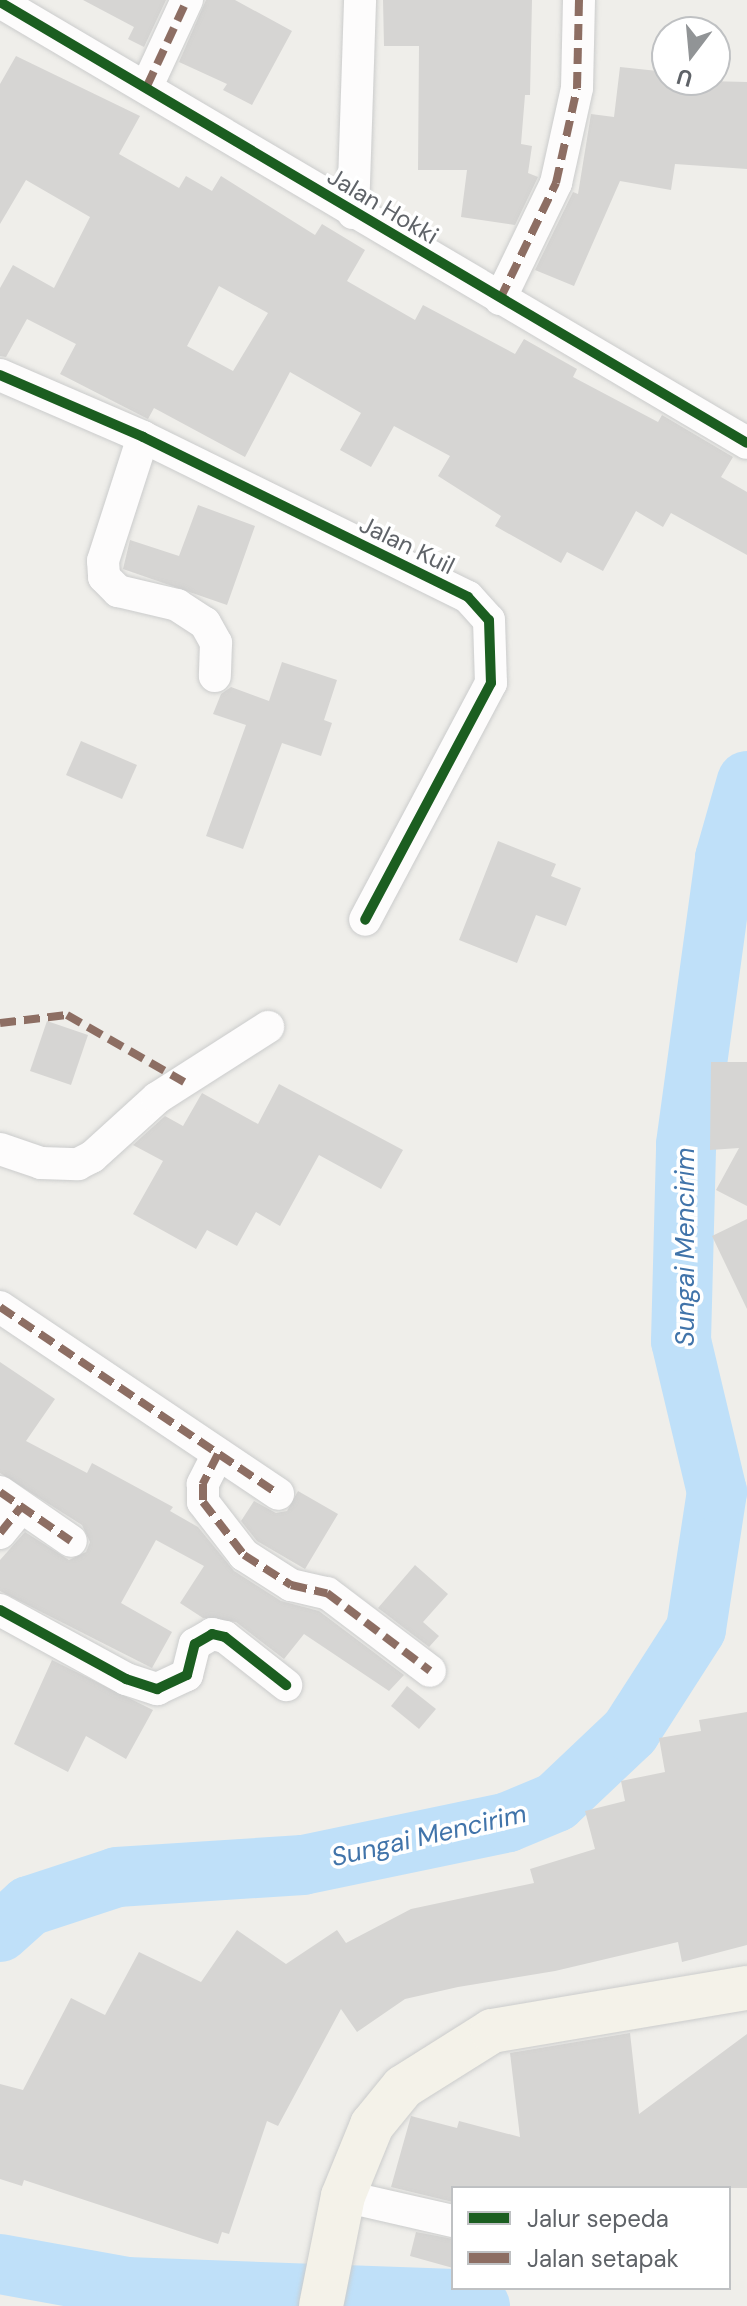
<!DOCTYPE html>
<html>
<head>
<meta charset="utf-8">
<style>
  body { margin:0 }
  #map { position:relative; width:747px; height:2306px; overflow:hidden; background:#efeeea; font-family:"DM Sans",sans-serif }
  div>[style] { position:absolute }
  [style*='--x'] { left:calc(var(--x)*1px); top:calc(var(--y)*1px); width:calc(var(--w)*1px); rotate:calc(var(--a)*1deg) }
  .river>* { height:60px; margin:-30px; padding:0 30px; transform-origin:30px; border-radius:30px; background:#bfe0f9 }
  .building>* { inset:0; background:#d6d5d3 }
  .roads { filter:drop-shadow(0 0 2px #cbcccc) drop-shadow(0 0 2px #cbcccc) }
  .street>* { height:32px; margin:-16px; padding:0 16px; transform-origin:16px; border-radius:16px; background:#fdfcfc }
  .primary>* { height:44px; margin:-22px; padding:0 22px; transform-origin:22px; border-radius:22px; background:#f4f2e9 }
  .quiet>* { height:8px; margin-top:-4px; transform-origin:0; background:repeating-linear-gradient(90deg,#8d6e63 0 16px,transparent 0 24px) }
  .cycleway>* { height:10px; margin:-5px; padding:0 5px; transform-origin:5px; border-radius:5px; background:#1b5e20 }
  span { translate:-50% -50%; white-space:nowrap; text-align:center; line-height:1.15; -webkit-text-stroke:7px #fff; paint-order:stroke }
  .street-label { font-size:24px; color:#5f6368 }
  .water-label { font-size:26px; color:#4174aa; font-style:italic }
  .legend { position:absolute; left:451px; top:2186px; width:280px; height:104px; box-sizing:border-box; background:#fff; border:2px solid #bfc1c3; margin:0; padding:10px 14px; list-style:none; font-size:24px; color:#5f6368 }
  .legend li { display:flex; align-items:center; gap:16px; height:40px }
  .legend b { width:40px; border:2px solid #bfc1c3 }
  .north { position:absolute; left:651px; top:16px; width:80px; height:80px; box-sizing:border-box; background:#fff; border:2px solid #bfc1c3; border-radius:50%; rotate:196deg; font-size:22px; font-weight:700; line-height:32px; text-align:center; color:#5f6368 }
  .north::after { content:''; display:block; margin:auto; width:28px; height:36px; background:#919496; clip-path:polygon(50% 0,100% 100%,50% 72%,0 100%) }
</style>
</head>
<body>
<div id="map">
  <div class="river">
    <div style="--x:0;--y:1932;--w:39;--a:-42"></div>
    <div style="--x:29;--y:1906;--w:93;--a:-18.2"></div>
    <div style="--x:117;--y:1877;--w:186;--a:-3.7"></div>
    <div style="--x:303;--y:1865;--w:209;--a:-11.8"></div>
    <div style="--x:508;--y:1822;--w:52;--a:-22.6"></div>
    <div style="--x:556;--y:1802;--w:102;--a:-43.4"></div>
    <div style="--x:630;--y:1732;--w:122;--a:-57.3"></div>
    <div style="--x:696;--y:1629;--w:139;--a:-81.3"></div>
    <div style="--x:717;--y:1492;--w:155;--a:-103.4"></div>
    <div style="--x:681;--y:1341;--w:197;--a:-88.5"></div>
    <div style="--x:686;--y:1144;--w:289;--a:-82.2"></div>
    <div style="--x:725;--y:858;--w:80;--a:-74.1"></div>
    <div style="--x:0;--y:2264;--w:128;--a:10.3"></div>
    <div style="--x:126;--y:2287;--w:329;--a:2.1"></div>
    <div style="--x:455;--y:2299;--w:26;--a:16"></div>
  </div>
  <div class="building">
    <div style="clip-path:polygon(83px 0,166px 0,144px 47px,128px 39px,134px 27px)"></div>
    <div style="clip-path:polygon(206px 0,235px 0,292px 31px,252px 105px,223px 90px,227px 84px,179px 62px)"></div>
    <div style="clip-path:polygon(383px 0,532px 0,530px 95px,525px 95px,521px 144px,532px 146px,528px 173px,538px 177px,515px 225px,461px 217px,467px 170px,418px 170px,419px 46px,384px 46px)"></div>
    <div style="clip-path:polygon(evenodd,16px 56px,140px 116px,119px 154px,179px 188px,186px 176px,212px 191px,221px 176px,315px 235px,322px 224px,365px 250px,347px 281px,415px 320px,423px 305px,515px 354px,524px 339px,577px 369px,573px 377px,658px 422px,662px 415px,733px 457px,721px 477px,747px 492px,747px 555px,671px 513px,663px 527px,636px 511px,603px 571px,567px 552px,561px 563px,495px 526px,501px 516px,438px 476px,450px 456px,394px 426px,371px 467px,340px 450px,361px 413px,290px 372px,245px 457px,154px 408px,148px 419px,60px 374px,76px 344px,27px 319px,6px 357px,0 356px,0 288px,13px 265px,54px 288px,90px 217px,26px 180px,0 224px,0 84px,16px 56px,219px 286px,268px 313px,233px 371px,187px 346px,219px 286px)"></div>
    <div style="clip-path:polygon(620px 67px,667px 72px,667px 80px,747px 82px,747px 169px,675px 164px,671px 190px,620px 181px,574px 286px,535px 270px,573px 192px,578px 194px,591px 114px,614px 117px)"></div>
    <div style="clip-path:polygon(198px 505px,255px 526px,227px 605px,123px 569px,130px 540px,179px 556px)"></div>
    <div style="clip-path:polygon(282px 662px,337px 680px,324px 720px,332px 723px,321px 756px,282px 743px,243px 849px,206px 836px,246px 725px,213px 714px,221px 694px,231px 687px,269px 701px)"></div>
    <div style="clip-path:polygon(81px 741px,137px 765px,122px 799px,66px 775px)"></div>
    <div style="clip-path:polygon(498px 841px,556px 864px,551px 876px,581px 888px,566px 926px,536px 915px,517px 963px,459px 940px)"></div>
    <div style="clip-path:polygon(47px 1021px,88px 1035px,71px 1085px,30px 1071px)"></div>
    <div style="clip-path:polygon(711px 1062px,747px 1062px,747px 1206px,716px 1190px,739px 1148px,710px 1150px)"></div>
    <div style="clip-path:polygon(279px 1084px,403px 1150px,381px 1189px,319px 1155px,280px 1226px,256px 1212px,237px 1246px,207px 1230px,196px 1249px,133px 1214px,163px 1161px,133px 1145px,165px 1116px,183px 1126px,202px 1093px,258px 1124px)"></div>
    <div style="clip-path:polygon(747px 1219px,747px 1309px,712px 1236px)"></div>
    <div style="clip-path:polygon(0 1362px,55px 1399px,26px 1441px,87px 1473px,92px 1463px,173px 1507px,170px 1511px,198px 1527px,234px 1571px,281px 1601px,319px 1611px,404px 1675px,389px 1691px,304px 1634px,284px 1659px,236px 1622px,203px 1618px,180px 1603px,204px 1566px,156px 1540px,121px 1603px,172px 1632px,152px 1668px,0 1591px,0 1560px,25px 1532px,69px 1560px,86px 1552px,90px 1542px,82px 1525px,0 1473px)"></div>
    <div style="clip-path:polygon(298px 1491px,338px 1514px,305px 1569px,257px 1541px,241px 1521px,254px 1501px,276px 1513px,287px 1511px)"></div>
    <div style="clip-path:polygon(415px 1565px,448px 1594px,423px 1622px,439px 1636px,429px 1647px,378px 1608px)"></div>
    <div style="clip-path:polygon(52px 1660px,153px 1710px,126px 1759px,86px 1736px,68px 1772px,14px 1744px)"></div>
    <div style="clip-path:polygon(407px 1686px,436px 1709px,419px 1729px,391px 1706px)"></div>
    <div style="clip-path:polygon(747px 1712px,747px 1945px,682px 1962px,678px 1942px,555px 1971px,458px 1987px,405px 1999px,357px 2032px,341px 2009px,278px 2126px,267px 2121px,229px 2234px,222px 2232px,218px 2244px,24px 2180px,22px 2186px,0 2179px,0 2084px,23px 2090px,71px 1998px,105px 2015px,139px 1952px,201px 1982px,237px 1930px,286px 1964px,337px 1930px,346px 1943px,411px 1909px,534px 1883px,530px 1869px,595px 1849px,585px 1811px,625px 1801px,621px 1781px,665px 1772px,659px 1738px,701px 1731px,699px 1720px)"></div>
    <div style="clip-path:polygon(630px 2033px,639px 2114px,747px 2034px,747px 2188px,453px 2188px,453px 2202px,391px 2187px,411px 2116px,457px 2128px,459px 2121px,520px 2137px,510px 2053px)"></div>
    <div style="clip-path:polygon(416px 2232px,453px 2239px,453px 2268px,410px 2256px)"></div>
  </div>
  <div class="roads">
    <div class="street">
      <div style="--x:0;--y:2;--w:867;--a:30.56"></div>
      <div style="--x:147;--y:86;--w:95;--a:-65.1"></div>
      <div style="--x:353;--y:213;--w:213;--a:-88.1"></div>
      <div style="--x:500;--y:299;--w:129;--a:-64.2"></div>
      <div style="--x:556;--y:183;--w:97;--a:-77.5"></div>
      <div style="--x:577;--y:88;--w:88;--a:-88.7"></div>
      <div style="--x:0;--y:375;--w:156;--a:23.4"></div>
      <div style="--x:143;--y:437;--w:362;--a:26.2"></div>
      <div style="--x:468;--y:597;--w:31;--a:48"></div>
      <div style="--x:489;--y:620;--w:63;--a:88.2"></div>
      <div style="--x:491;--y:683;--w:268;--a:118"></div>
      <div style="--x:143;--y:437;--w:130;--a:107.9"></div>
      <div style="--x:103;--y:561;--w:16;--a:86"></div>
      <div style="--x:104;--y:577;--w:20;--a:45"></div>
      <div style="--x:118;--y:591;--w:61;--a:13.3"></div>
      <div style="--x:177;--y:605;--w:33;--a:33"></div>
      <div style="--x:205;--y:623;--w:23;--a:61"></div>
      <div style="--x:216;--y:643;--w:33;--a:92"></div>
      <div style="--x:0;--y:1149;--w:43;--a:18.9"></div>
      <div style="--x:41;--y:1163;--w:37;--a:2"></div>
      <div style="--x:78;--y:1164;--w:16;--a:-27"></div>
      <div style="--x:92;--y:1157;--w:88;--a:-42.2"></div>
      <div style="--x:157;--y:1098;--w:132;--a:-32.6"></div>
      <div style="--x:0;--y:1307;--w:335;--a:33.9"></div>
      <div style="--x:218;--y:1454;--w:34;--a:117"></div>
      <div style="--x:203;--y:1484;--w:18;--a:90"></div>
      <div style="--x:203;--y:1502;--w:67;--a:52.3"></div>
      <div style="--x:244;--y:1555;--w:56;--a:32.6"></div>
      <div style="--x:291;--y:1585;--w:37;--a:13"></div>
      <div style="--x:327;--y:1593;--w:129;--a:37.1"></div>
      <div style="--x:0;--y:1492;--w:86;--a:34.6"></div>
      <div style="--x:0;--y:1533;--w:33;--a:-51"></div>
      <div style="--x:0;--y:1610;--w:144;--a:28.7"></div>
      <div style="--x:126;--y:1679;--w:33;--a:18"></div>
      <div style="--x:157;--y:1689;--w:33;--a:-25"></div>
      <div style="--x:187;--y:1675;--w:32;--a:-76"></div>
      <div style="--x:195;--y:1644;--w:20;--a:-30"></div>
      <div style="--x:212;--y:1634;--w:13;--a:13"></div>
      <div style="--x:225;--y:1637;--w:78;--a:38.2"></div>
      <div style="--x:343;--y:2196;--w:113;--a:12.8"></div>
    </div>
    <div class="primary">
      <div style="--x:321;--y:2306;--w:112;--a:-78.7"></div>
      <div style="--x:343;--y:2196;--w:77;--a:-67.8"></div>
      <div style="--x:372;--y:2125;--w:49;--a:-50.8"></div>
      <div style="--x:403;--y:2087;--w:105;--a:-32.2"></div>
      <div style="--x:492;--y:2031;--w:259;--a:-9.6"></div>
    </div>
  </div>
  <div class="quiet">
    <div style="--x:147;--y:86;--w:95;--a:-65.1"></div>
    <div style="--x:500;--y:299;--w:129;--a:-64.2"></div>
    <div style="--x:556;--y:183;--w:97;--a:-77.5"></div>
    <div style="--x:577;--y:88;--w:88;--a:-88.7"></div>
    <div style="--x:0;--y:1023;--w:67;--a:-6.8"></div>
    <div style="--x:67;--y:1015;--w:135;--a:29.8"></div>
    <div style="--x:0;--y:1307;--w:335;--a:33.9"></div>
    <div style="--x:218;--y:1454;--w:34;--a:117"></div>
    <div style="--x:203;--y:1484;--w:18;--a:90"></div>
    <div style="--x:203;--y:1502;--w:67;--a:52.3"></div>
    <div style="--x:244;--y:1555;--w:56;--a:32.6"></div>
    <div style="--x:291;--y:1585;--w:37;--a:13"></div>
    <div style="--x:327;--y:1593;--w:129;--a:37.1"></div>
    <div style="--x:0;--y:1492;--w:86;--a:34.6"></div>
    <div style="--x:0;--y:1533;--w:33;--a:-51"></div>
  </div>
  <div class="cycleway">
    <div style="--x:0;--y:2;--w:867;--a:30.56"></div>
    <div style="--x:0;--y:375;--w:156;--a:23.4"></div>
    <div style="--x:143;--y:437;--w:362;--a:26.2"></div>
    <div style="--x:468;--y:597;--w:31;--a:48"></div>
    <div style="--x:489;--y:620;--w:63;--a:88.2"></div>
    <div style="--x:491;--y:683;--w:268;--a:118"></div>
    <div style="--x:0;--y:1610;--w:144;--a:28.7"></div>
    <div style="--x:126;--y:1679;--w:33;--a:18"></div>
    <div style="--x:157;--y:1689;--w:33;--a:-25"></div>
    <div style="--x:187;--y:1675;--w:32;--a:-76"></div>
    <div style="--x:195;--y:1644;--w:20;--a:-30"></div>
    <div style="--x:212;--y:1634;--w:13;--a:13"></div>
    <div style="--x:225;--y:1637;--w:78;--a:38.2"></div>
  </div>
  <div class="street-label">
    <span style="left:383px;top:206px;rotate:31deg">Jalan Hokki</span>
    <span style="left:407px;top:545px;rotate:26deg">Jalan Kuil</span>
  </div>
  <div class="water-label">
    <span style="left:686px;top:1247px;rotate:-90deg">Sungai Mencirim</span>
    <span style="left:429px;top:1836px;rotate:-13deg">Sungai Mencirim</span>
  </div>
  <ul class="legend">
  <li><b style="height:10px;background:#1b5e20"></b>Jalur sepeda</li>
  <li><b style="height:10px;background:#8d6e63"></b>Jalan setapak</li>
  </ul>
  <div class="north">U</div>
</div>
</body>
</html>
